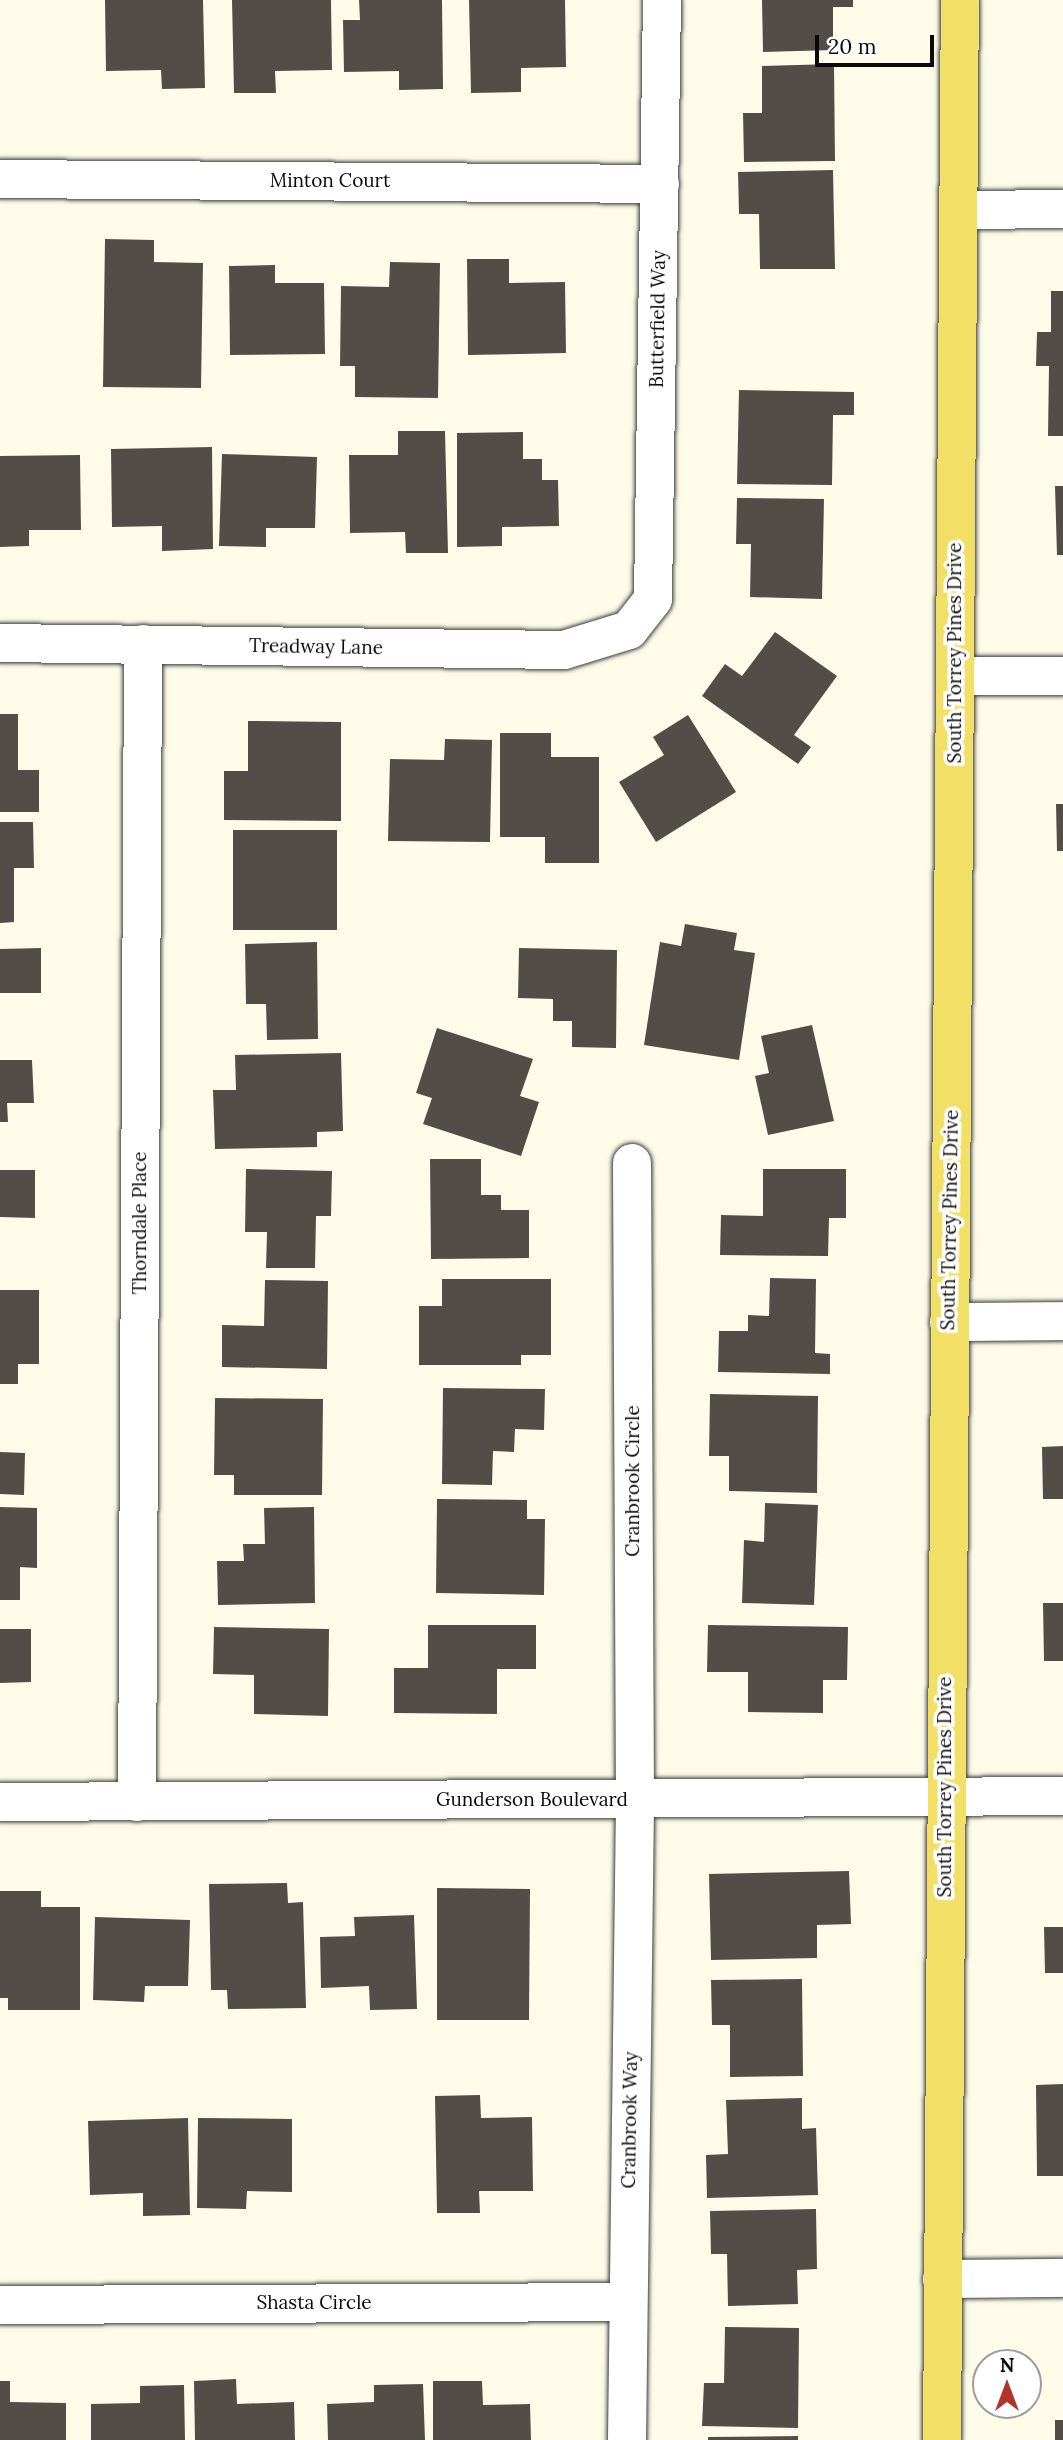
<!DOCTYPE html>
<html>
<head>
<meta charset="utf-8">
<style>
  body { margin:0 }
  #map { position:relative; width:1063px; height:2440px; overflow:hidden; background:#fefce9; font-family:Lora,serif }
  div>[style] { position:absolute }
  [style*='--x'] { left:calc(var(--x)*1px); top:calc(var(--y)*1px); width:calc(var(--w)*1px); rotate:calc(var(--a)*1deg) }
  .building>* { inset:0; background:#524d47 }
  .roads { filter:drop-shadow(0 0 2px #3d3d3d) drop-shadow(0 0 2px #3d3d3d) }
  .minor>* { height:38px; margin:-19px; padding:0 19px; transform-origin:19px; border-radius:19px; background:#fff }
  .major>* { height:38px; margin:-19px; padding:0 19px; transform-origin:19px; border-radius:19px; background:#f1df66 }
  span { translate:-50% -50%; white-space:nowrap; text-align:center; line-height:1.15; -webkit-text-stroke:7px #fff; paint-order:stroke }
  .street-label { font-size:19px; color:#0a0a0a }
  .north { position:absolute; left:972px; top:2349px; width:70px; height:70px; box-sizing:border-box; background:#fff; border:2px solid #9d9d9d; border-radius:50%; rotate:0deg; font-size:19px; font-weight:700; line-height:28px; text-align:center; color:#0a0a0a }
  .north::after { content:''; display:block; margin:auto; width:24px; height:32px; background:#b1342b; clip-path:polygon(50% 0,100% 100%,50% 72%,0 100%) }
  .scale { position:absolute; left:815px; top:35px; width:119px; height:32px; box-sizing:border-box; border:4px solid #0a0a0a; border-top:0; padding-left:9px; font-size:21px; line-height:24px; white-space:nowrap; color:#0a0a0a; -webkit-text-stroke:5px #fff; paint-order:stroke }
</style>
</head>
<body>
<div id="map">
  <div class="building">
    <div style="clip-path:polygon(105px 0,203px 0,205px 88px,162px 89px,161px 70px,106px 71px)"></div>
    <div style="clip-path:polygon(232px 0,331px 0,332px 70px,275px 71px,276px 93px,234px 93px)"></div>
    <div style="clip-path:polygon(359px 0,442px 0,443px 89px,399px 90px,399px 71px,344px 72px,343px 20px,360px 20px)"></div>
    <div style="clip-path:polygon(469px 0,565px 0,566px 67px,521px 68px,521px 92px,471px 93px)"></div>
    <div style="clip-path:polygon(762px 0,853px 0,853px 7px,833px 7px,833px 50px,763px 52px)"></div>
    <div style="clip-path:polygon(834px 64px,835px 161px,744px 162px,743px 113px,762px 113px,762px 66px)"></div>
    <div style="clip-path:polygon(833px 170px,835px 269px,760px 269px,759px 214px,739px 214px,738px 172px)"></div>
    <div style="clip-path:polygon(105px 239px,154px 240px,154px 262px,203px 263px,201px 388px,103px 387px)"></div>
    <div style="clip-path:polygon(467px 259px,509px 259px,509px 283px,565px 282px,566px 353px,468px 355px)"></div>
    <div style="clip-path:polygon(390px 262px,440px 263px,438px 398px,355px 397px,355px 366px,340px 366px,341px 286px,389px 287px)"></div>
    <div style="clip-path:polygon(275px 265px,275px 283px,324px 283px,325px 354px,230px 355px,229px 266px)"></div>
    <div style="clip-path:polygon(1051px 291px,1063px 291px,1063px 436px,1048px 436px,1049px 366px,1036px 366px,1037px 332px,1051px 332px)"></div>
    <div style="clip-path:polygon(739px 390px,854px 392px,854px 415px,833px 415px,832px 485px,737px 484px)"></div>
    <div style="clip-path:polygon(398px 431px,445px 431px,448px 553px,406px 553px,405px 532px,350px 533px,349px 455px,398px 455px)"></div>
    <div style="clip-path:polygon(523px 432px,523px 459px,542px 459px,542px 480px,558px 480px,559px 526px,502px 527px,502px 546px,457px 547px,457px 433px)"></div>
    <div style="clip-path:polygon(212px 447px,213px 549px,162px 551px,162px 526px,112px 527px,111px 449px)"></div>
    <div style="clip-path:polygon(222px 454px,317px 457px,315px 528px,266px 528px,266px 547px,219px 546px)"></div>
    <div style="clip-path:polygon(80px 455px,81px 530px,29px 530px,29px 546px,0 547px,0 456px)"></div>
    <div style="clip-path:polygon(1055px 486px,1063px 486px,1063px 555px,1057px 555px)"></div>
    <div style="clip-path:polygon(737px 498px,824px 499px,822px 599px,750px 597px,751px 544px,736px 544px)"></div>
    <div style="clip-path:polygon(775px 632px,837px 676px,794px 735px,811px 747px,798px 764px,702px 696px,725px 664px,742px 676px)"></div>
    <div style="clip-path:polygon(0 714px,18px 714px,18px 770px,39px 770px,39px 812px,0 812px)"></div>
    <div style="clip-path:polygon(688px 715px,736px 792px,656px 842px,619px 782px,664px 755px,653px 737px)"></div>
    <div style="clip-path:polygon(248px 721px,341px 722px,341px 821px,224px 820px,224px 771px,248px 771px)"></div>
    <div style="clip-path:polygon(500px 733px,551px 733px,551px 757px,599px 757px,599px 863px,545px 863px,545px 837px,500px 837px)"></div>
    <div style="clip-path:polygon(445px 739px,492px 740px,490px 842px,388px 841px,390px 759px,444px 760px)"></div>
    <div style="clip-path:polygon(1056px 804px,1063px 804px,1063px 851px,1057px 851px)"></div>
    <div style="clip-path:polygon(0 822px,33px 822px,34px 868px,14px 868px,14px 922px,0 923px)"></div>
    <div style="clip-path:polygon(233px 830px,337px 830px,337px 930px,233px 930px)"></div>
    <div style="clip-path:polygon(685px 924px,737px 933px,734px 950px,755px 953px,739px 1060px,644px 1045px,660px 942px,681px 946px)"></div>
    <div style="clip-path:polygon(317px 942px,318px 1039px,267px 1040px,266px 1004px,246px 1004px,245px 944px)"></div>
    <div style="clip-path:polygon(41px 948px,41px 993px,0 993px,0 949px)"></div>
    <div style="clip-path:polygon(519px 948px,617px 950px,616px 1048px,572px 1047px,572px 1021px,553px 1021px,553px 999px,518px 998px)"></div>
    <div style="clip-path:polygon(812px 1025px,834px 1121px,768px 1135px,755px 1076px,769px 1073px,761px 1036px)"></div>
    <div style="clip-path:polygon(437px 1028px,533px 1059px,520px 1096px,539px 1102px,521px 1156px,423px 1124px,432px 1098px,416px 1093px)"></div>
    <div style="clip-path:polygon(341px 1053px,343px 1131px,317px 1132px,317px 1147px,215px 1149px,213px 1090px,236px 1090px,235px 1055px)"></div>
    <div style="clip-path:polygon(0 1060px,32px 1060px,34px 1103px,7px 1103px,8px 1122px,0 1122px)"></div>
    <div style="clip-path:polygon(430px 1159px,481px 1159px,481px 1195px,501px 1195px,501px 1210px,529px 1210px,529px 1258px,431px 1259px)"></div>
    <div style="clip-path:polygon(246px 1169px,332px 1171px,331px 1216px,316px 1216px,315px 1268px,266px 1268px,267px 1232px,245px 1232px)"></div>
    <div style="clip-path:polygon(763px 1169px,846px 1169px,846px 1218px,829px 1218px,828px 1256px,720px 1255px,721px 1215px,763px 1216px)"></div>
    <div style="clip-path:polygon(0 1170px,35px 1170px,35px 1218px,0 1217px)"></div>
    <div style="clip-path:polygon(770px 1278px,816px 1279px,815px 1353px,830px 1354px,830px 1374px,718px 1372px,719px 1331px,748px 1331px,748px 1315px,769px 1316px)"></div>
    <div style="clip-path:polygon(442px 1279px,551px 1279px,551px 1355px,521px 1355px,521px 1365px,419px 1365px,419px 1306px,442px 1306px)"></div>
    <div style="clip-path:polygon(265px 1280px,328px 1281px,327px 1369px,222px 1367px,222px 1325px,264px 1326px)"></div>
    <div style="clip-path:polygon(0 1290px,39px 1290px,39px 1364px,18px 1364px,18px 1384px,0 1384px)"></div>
    <div style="clip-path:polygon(443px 1388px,545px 1389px,544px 1430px,515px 1429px,514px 1452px,493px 1451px,492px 1485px,442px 1484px)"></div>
    <div style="clip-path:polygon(710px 1394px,818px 1396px,817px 1493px,729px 1491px,729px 1456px,709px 1456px)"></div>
    <div style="clip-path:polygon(215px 1398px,323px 1399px,322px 1495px,234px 1495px,234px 1475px,214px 1475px)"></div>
    <div style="clip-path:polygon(1063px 1446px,1063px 1499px,1043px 1499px,1042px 1447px)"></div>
    <div style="clip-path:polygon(0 1452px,25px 1453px,24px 1495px,0 1494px)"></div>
    <div style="clip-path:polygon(437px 1499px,527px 1500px,527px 1519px,545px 1519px,544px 1595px,436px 1593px)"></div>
    <div style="clip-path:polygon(765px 1503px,818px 1505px,814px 1605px,742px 1603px,744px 1540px,764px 1542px)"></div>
    <div style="clip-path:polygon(0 1507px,37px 1508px,37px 1568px,20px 1567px,20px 1600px,0 1600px)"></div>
    <div style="clip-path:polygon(314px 1507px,315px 1603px,218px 1605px,217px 1561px,244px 1561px,243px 1544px,265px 1544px,264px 1508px)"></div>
    <div style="clip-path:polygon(1043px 1603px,1063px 1603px,1063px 1661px,1044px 1661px)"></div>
    <div style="clip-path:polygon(428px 1625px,536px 1625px,536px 1669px,497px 1669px,497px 1714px,394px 1713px,394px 1668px,428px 1668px)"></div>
    <div style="clip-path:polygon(708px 1625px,848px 1627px,847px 1680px,823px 1680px,823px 1713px,748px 1712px,748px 1672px,707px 1672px)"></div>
    <div style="clip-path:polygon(214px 1627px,329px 1629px,328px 1716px,254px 1714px,254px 1675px,213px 1674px)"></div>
    <div style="clip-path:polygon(0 1629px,31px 1629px,31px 1682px,0 1683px)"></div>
    <div style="clip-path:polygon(849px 1871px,851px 1924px,817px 1925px,817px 1958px,711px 1960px,709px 1874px)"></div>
    <div style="clip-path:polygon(287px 1883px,288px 1903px,303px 1902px,306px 2008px,228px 2009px,227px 1990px,211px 1990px,209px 1884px)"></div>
    <div style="clip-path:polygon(437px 1888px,530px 1889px,529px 2020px,437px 2020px)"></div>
    <div style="clip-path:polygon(0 1891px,41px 1891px,41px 1907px,80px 1907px,80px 2010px,8px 2010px,8px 1998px,0 1998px)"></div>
    <div style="clip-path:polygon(414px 1915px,417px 2009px,370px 2010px,369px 1986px,321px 1988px,320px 1937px,355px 1936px,354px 1917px)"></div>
    <div style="clip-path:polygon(95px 1917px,190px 1920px,188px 1986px,145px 1986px,144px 2002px,93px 2000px)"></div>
    <div style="clip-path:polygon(1044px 1927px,1063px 1927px,1063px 1973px,1045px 1973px)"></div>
    <div style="clip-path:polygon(802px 1979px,803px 2076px,730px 2077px,730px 2025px,712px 2025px,711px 1980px)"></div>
    <div style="clip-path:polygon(1063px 2084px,1063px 2176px,1037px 2176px,1036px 2085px)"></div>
    <div style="clip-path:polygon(480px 2095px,481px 2118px,532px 2117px,533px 2191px,479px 2191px,480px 2213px,437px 2213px,435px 2096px)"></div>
    <div style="clip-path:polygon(802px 2098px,802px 2129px,816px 2128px,818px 2195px,707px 2198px,706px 2155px,728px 2154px,726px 2100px)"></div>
    <div style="clip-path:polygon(188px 2118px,190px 2215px,143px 2216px,143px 2193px,90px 2195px,88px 2121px)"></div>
    <div style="clip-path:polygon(198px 2118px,292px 2119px,292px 2192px,247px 2191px,246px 2209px,197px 2208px)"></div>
    <div style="clip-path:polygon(816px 2209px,817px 2269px,797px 2270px,798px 2304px,728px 2306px,727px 2254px,711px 2254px,710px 2211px)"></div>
    <div style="clip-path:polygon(725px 2327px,799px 2328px,798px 2428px,702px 2426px,704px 2383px,724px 2383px)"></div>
    <div style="clip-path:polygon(236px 2379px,237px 2404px,294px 2402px,295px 2440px,195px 2440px,194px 2381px)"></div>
    <div style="clip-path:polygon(0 2381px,10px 2381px,10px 2402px,66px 2403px,66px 2440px,0 2440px)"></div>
    <div style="clip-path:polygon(433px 2381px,482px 2381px,483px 2405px,530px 2404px,531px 2440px,433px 2440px)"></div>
    <div style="clip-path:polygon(423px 2384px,425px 2440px,328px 2440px,327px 2404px,374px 2402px,374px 2385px)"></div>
    <div style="clip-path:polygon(184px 2385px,185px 2440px,91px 2440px,91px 2404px,140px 2403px,140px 2386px)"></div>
    <div style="clip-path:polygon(1055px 2420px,1063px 2420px,1063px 2440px,1055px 2440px)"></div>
    <div style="clip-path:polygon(798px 2436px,798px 2440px,708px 2440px,708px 2437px)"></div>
  </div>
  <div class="roads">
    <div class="minor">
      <div style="--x:0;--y:179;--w:660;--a:0.43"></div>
      <div style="--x:958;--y:210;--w:105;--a:-0.5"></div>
      <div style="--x:0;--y:643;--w:564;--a:0.71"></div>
      <div style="--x:564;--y:650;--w:68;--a:-17.1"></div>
      <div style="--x:629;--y:630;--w:39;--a:-52"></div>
      <div style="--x:653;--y:599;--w:599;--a:-89.14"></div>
      <div style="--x:956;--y:676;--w:107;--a:0"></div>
      <div style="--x:949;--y:1322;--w:114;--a:-0.5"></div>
      <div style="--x:0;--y:1802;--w:1063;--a:-0.32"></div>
      <div style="--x:137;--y:1802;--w:1158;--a:-89.7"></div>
      <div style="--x:942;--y:2279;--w:121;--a:-0.5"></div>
      <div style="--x:0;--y:2305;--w:628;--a:-0.27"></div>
      <div style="--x:627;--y:2440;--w:641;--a:-89.28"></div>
      <div style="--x:635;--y:1799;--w:636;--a:-90.27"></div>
    </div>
    <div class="major">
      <div style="--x:942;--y:2440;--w:2440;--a:-89.58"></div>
    </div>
  </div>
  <div class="street-label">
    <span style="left:330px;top:181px">Minton Court</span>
    <span style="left:658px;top:319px;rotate:-89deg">Butterfield Way</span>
    <span style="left:316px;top:647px;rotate:1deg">Treadway Lane</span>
    <span style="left:955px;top:653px;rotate:-90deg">South Torrey Pines Drive</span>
    <span style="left:950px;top:1220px;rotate:-89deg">South Torrey Pines Drive</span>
    <span style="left:140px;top:1223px;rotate:-90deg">Thorndale Place</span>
    <span style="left:633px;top:1481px;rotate:-90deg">Cranbrook Circle</span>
    <span style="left:945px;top:1787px;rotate:-90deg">South Torrey Pines Drive</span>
    <span style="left:532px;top:1800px">Gunderson Boulevard</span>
    <span style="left:630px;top:2120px;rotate:-89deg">Cranbrook Way</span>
    <span style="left:314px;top:2303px">Shasta Circle</span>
  </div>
  <div class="north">N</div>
  <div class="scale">20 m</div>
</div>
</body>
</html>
